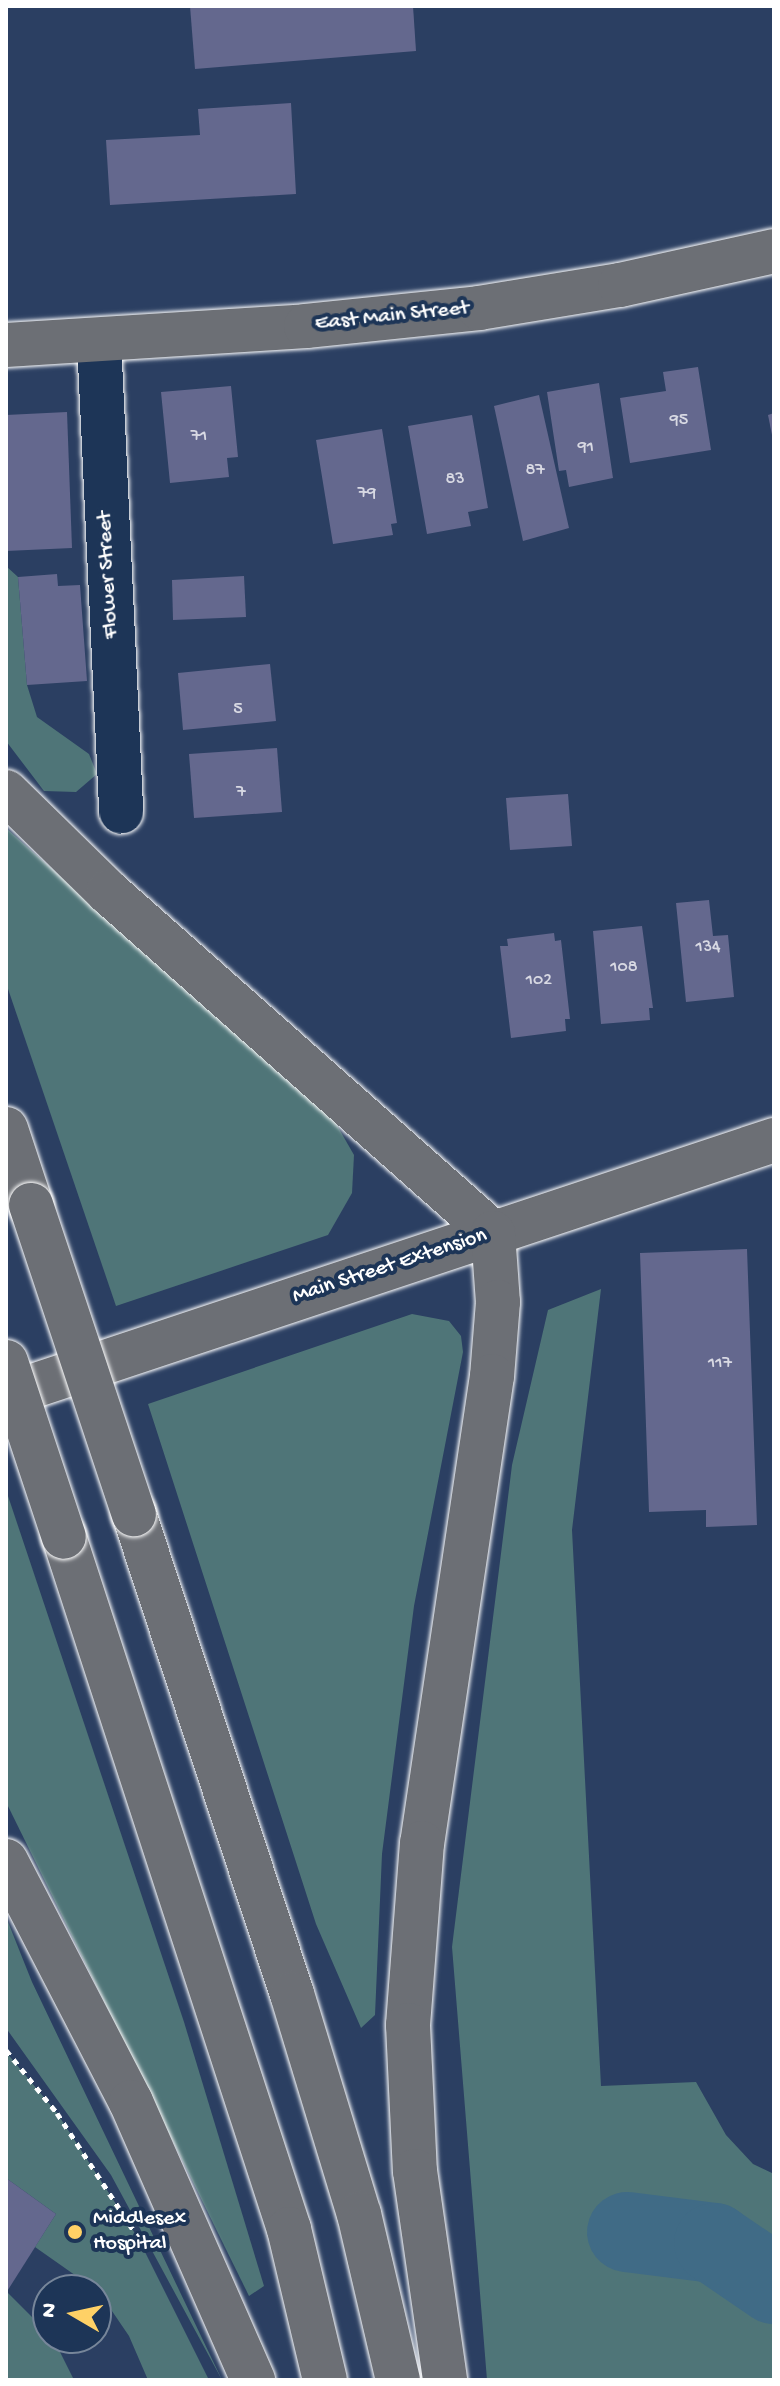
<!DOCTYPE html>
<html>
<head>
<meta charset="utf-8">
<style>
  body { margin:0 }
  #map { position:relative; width:780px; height:2386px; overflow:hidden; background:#2b3f62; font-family:"Gochi Hand",sans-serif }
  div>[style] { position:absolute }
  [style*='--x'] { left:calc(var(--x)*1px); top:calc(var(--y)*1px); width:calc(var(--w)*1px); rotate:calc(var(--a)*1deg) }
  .green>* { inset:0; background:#4f7578 }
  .river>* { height:80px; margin:-40px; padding:0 40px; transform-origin:40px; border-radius:40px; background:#406b86 }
  .building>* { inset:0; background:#64688e }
  .path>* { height:5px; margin-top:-2.5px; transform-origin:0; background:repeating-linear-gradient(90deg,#fff 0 6px,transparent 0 12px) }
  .roads { filter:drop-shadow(0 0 2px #fff) drop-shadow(0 0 2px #fff) }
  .minor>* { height:44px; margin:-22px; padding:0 22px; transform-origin:22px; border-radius:22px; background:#1d3557 }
  .major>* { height:44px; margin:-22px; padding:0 22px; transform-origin:22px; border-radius:22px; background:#6c6f75 }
  .highway>* { height:44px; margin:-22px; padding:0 22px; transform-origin:22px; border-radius:22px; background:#6c6f75 }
  .bridges { filter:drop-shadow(0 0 2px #fff) drop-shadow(0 0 2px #fff) }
  .highway-bridge>* { height:44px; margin:-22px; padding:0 22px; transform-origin:22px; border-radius:22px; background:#6c6f75 }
  .dots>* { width:22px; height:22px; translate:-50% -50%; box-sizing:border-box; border:4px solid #1d3557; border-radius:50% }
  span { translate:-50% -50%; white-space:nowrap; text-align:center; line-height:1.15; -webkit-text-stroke:8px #1d3557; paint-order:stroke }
  .number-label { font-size:18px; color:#d8d9e3 }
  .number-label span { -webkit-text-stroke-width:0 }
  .street-label { font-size:22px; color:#fff }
  .poi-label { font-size:22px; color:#fff }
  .left { translate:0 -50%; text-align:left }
  .frame { position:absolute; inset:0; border:8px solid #fff; pointer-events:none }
  .north { position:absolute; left:32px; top:2274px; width:80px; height:80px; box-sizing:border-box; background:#1d3557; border:2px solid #77869a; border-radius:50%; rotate:279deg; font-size:22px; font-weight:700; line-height:32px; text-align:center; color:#fff }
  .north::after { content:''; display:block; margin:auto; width:28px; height:36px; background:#ffd166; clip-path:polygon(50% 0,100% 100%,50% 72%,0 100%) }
</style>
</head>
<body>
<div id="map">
  <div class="green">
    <div style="clip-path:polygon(6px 566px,18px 577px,27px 685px,37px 717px,89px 754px,97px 774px,76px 792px,44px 791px,6px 741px)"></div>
    <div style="clip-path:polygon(6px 828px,334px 1120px,354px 1155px,352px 1193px,328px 1235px,116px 1306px,6px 983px)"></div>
    <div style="clip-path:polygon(601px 1289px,572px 1530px,601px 2086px,696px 2082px,726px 2135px,753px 2164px,774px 2174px,774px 2380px,487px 2380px,452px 1947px,512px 1465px,548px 1310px)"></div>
    <div style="clip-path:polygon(412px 1314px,449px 1321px,461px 1336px,463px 1352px,414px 1606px,382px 1854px,375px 2015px,361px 2028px,316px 1924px,148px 1404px)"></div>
    <div style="clip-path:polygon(6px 1490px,184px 2022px,264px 2286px,249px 2296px,6px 1802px)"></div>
    <div style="clip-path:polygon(6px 1917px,32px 1982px,222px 2380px,111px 2175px,6px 2028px)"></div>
    <div style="clip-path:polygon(6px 2052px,57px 2113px,138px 2238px,209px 2380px,148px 2380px,129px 2336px,99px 2292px,35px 2247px,56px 2214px,6px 2178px)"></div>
    <div style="clip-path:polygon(7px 2292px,53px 2338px,74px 2380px,6px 2380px)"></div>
  </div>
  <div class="river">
    <div style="--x:627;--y:2232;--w:88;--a:7.2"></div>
    <div style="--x:714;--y:2243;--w:73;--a:34.3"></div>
  </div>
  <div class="building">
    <div style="clip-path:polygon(190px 6px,413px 6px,416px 51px,195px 69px)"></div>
    <div style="clip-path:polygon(291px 103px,296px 194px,110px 205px,106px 140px,200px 135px,198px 109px)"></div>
    <div style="clip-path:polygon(698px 367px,711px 450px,630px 463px,620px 398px,666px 391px,663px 372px)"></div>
    <div style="clip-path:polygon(599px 383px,613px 478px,569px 487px,566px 470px,559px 471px,547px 392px)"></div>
    <div style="clip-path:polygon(231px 386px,238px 457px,227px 458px,229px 477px,170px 483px,161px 392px)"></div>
    <div style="clip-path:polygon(539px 395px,569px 528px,523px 541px,494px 406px)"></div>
    <div style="clip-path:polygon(67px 412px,72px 548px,6px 551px,6px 415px)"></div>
    <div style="clip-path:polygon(774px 413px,774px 440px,773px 440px,768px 415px)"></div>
    <div style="clip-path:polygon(472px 415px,488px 508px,468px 512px,471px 526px,427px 534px,408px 426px)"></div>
    <div style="clip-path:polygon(382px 429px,397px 523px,391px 524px,393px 535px,333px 544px,316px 440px)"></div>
    <div style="clip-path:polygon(57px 574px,58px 586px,80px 585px,87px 681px,27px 685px,18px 577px)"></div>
    <div style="clip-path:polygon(244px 576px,246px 617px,173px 620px,172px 580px)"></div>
    <div style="clip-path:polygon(270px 664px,276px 721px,183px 730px,178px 673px)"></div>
    <div style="clip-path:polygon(277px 748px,282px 812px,194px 818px,189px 754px)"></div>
    <div style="clip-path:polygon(568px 794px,572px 846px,510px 850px,506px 798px)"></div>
    <div style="clip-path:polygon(709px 900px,713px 936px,728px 935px,734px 997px,686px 1002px,676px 903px)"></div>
    <div style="clip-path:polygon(642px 926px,653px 1008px,649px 1008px,650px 1020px,601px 1024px,593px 931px)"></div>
    <div style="clip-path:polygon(554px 933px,555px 941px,561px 940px,570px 1019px,565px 1019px,566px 1031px,511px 1038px,500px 946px,508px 946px,507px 939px)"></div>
    <div style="clip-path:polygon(747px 1249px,757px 1525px,706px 1527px,706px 1510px,649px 1512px,640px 1253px)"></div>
    <div style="clip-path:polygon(6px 2178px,56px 2214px,6px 2293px)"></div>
  </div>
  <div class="path">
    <div style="--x:6;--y:2050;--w:81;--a:51"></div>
    <div style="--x:57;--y:2113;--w:150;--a:56.9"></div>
  </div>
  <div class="roads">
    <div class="minor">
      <div style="--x:99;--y:340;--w:472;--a:87.3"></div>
    </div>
    <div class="major">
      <div style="--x:6;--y:345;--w:301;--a:-3.6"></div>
      <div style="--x:306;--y:326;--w:174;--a:-5.9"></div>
      <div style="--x:479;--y:308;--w:143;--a:-9.3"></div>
      <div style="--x:620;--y:285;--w:158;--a:-12.4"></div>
      <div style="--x:6;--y:1395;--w:809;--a:-18.37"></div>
    </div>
    <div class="highway">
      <div style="--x:6;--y:792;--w:143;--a:44.4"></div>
      <div style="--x:108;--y:892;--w:514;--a:41.53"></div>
      <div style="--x:493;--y:1233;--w:69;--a:85.9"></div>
      <div style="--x:498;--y:1302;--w:74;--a:94.6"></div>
      <div style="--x:492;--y:1376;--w:472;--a:98.5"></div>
      <div style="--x:422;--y:1843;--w:183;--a:94.4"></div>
      <div style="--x:408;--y:2025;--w:146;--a:87.3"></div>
      <div style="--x:415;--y:2171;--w:211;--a:81.8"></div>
      <div style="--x:6;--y:1129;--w:80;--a:71.8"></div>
      <div style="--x:134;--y:1514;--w:505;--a:71.78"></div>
      <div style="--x:292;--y:1994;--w:230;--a:73.1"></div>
      <div style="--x:359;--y:2214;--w:171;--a:76.8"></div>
      <div style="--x:64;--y:1537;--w:728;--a:71.99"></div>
      <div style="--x:289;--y:2229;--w:155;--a:76.6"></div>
      <div style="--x:6;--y:1861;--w:271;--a:62.6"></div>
      <div style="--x:131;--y:2102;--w:304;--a:66.3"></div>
    </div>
  </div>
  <div class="bridges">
    <div class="highway-bridge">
      <div style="--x:31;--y:1205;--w:326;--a:71.6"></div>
      <div style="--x:6;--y:1362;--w:184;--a:71.7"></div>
    </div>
  </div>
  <div class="dots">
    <div style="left:75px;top:2232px;background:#ffd166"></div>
  </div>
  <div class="number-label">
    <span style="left:679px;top:421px">95</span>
    <span style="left:199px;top:437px">71</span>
    <span style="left:586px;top:448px">91</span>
    <span style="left:535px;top:471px">87</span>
    <span style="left:455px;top:480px">83</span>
    <span style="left:367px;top:494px">79</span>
    <span style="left:238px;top:710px">5</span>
    <span style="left:241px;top:793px">7</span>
    <span style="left:708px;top:948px">134</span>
    <span style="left:624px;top:968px">108</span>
    <span style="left:539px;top:981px">102</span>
    <span style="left:720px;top:1364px">117</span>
  </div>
  <div class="street-label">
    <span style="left:392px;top:317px;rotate:-6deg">East Main Street</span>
    <span style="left:109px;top:575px;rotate:-93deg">Flower Street</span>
    <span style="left:390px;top:1267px;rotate:-18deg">Main Street Extension</span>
  </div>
  <div class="poi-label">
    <span class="left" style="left:93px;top:2232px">Middlesex<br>Hospital</span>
  </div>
  <div class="frame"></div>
  <div class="north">N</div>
</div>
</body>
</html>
